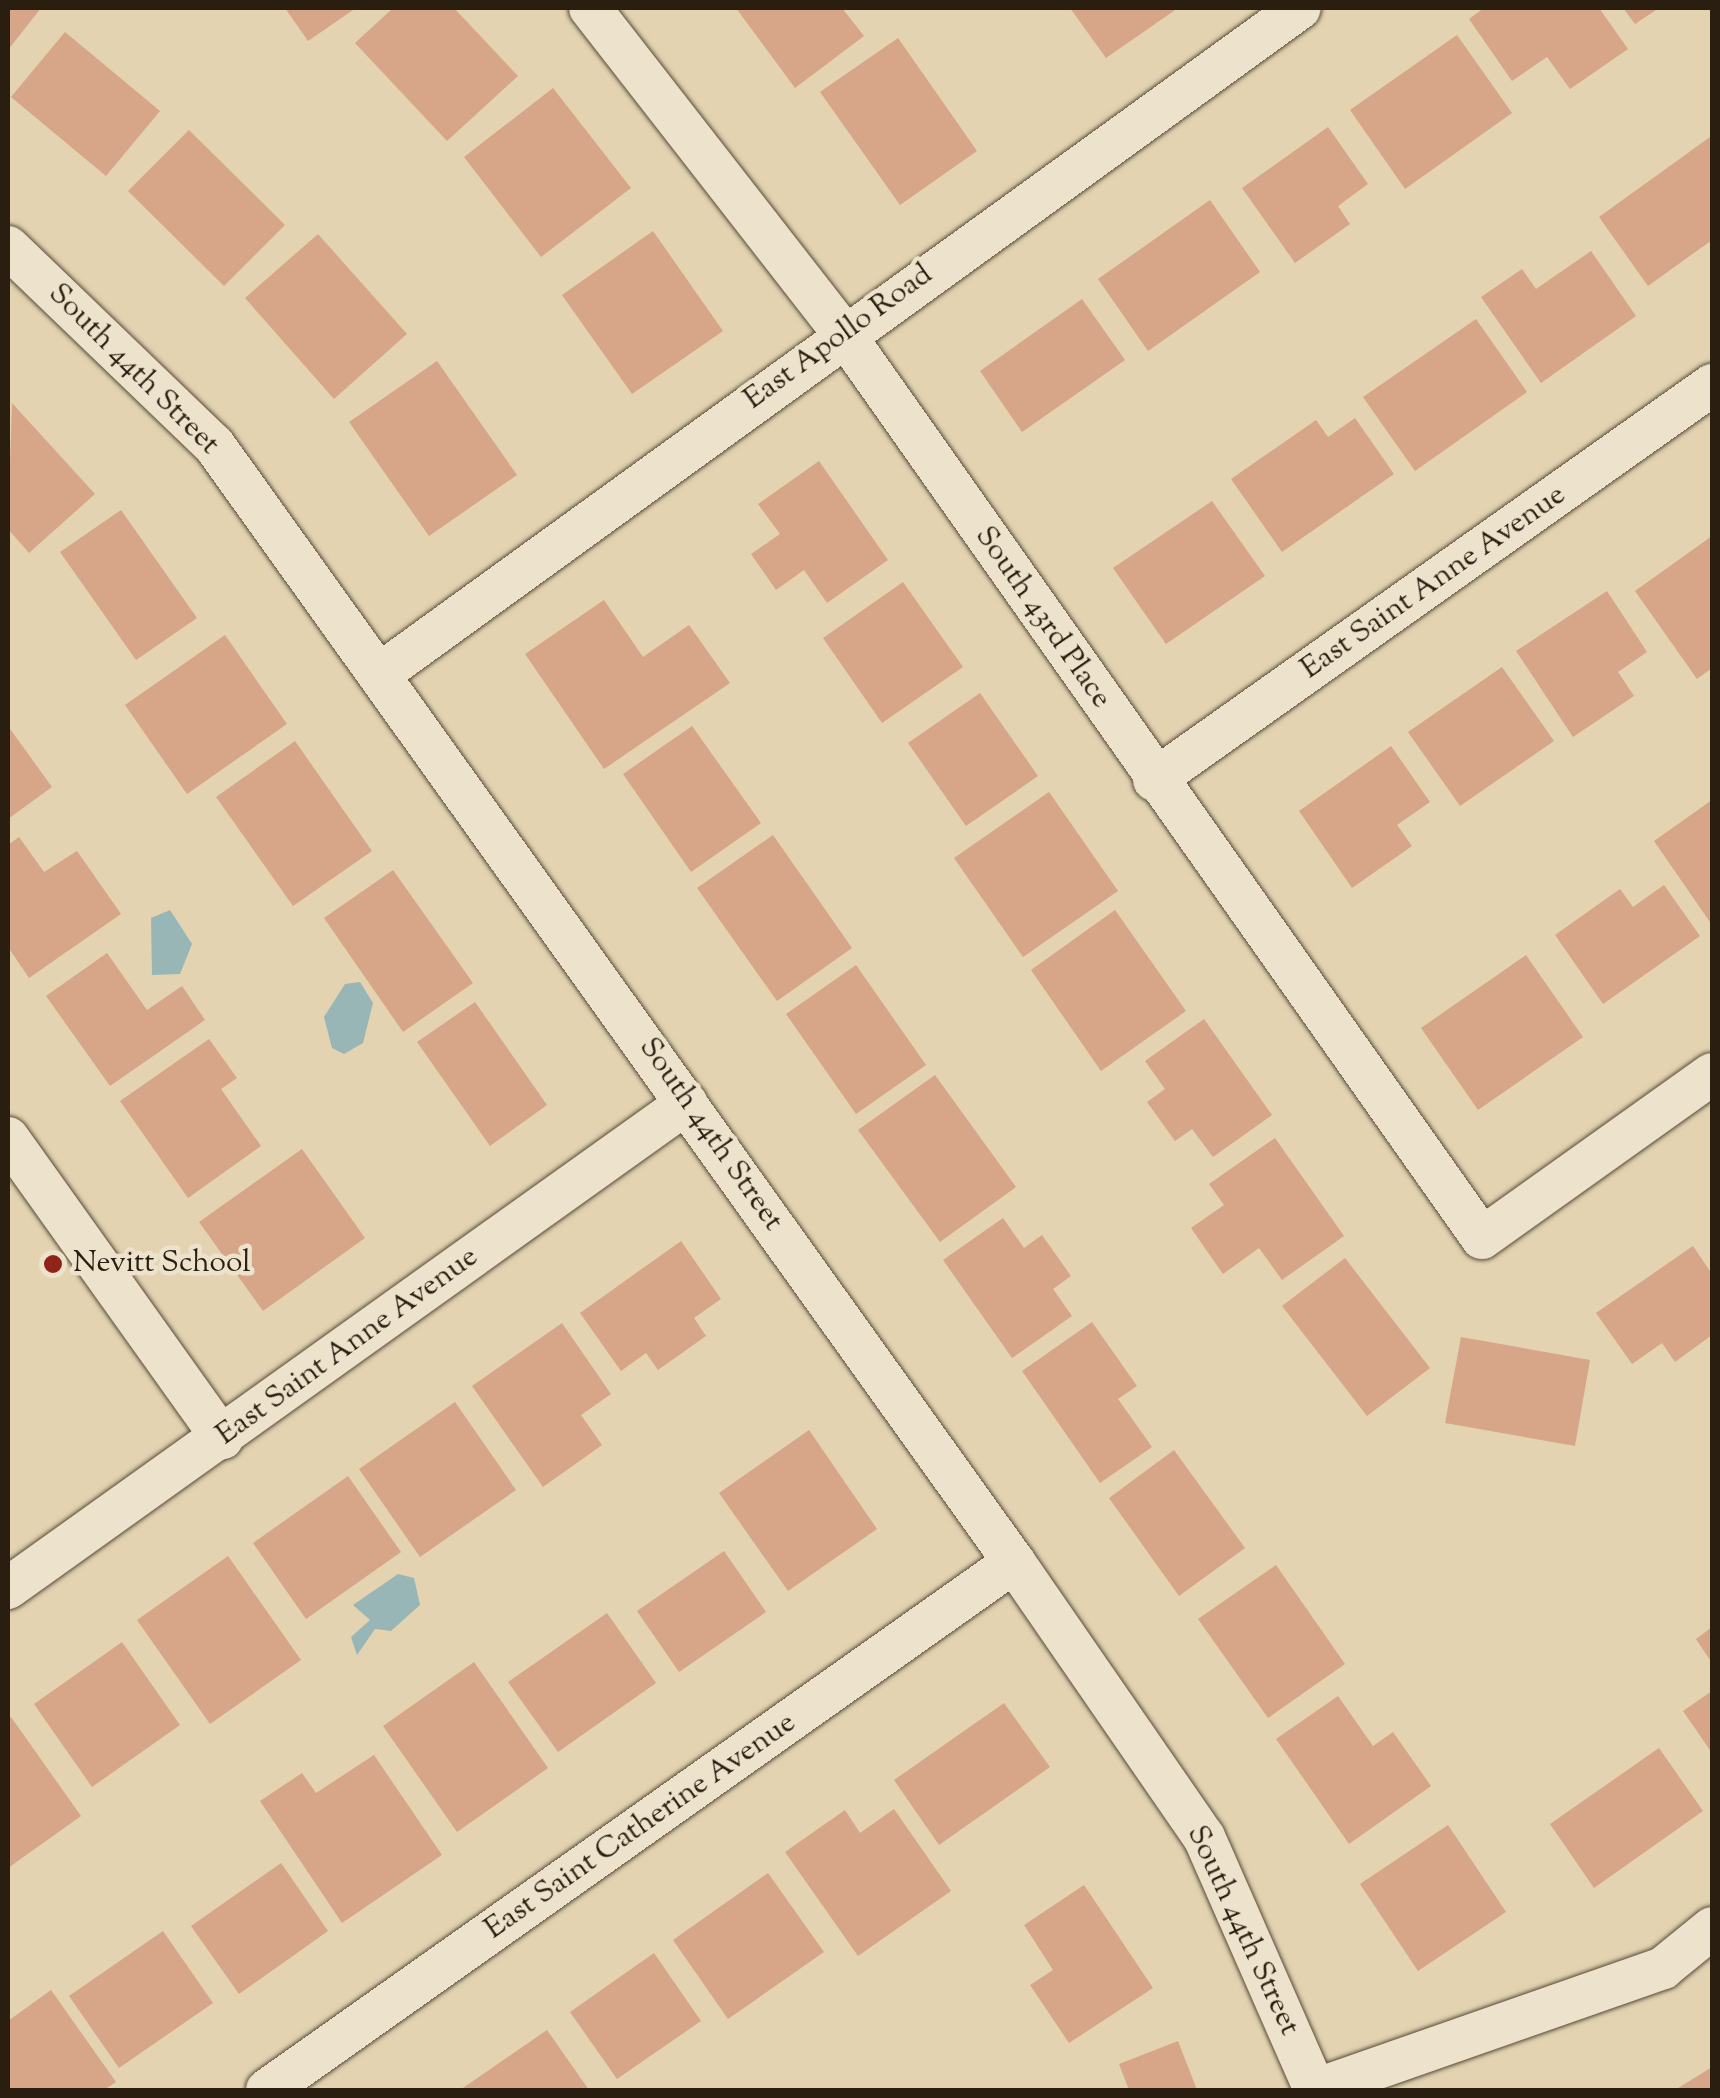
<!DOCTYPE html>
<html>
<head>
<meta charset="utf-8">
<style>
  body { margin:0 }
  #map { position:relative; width:1720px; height:2098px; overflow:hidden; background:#e3d3b1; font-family:"Sorts Mill Goudy",serif }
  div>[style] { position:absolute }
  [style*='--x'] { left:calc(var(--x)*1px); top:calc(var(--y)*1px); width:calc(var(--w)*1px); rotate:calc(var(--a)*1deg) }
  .water>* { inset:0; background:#97b6b5 }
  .building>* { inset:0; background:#d7a588 }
  .roads { filter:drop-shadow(0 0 2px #584b38) drop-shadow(0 0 2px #584b38) }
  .street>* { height:42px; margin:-21px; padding:0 21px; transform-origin:21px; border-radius:21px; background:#ede2cc }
  .dots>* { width:28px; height:28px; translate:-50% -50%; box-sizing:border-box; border:5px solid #ede2cc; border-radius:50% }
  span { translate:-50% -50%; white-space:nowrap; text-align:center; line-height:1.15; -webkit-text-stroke:9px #ede2cc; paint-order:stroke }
  .street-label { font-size:30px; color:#2a1e10 }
  .poi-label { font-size:30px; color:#2a1e10 }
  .left { translate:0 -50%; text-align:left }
  .frame { position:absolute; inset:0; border:10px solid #2a1e10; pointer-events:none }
</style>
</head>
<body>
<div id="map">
  <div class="water">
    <div style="clip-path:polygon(170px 910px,192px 944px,180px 974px,152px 975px,151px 918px)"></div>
    <div style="clip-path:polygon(360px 982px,373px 1003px,363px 1043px,344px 1054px,332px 1048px,324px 1017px,345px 984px)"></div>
    <div style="clip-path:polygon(398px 1574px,414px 1578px,420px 1605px,391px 1631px,375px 1629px,357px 1655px,351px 1637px,370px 1620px,353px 1605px)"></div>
  </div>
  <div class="building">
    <div style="clip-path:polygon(8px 8px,41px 8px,8px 50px)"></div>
    <div style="clip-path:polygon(285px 8px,356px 8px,308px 41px)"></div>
    <div style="clip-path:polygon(393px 8px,454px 8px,518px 76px,447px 141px,355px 43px)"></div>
    <div style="clip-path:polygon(736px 8px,842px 8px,864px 36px,795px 88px)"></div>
    <div style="clip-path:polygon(1070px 8px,1178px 8px,1106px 58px)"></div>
    <div style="clip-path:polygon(1484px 8px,1599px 8px,1628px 49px,1570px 89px,1547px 57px,1512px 81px,1469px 19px)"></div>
    <div style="clip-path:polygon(1623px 8px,1659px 8px,1635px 24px)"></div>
    <div style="clip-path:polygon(65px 32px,160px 111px,106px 176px,11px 97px)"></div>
    <div style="clip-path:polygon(1457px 35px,1512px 113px,1405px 189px,1350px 110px)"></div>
    <div style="clip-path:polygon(898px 38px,977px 151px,900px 205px,820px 92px)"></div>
    <div style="clip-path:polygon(553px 88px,631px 188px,541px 257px,464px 157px)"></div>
    <div style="clip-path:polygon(1328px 127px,1368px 184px,1338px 206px,1350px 224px,1295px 263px,1242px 188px)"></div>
    <div style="clip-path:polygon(189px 130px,285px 225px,224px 286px,128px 191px)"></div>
    <div style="clip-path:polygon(1710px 137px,1712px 240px,1648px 286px,1599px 217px)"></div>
    <div style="clip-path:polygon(1210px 200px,1260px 272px,1148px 351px,1098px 279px)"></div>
    <div style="clip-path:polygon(653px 231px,723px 331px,632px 394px,562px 295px)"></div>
    <div style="clip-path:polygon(318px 234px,407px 334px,334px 399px,245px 298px)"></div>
    <div style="clip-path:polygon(1591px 251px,1636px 316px,1541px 383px,1481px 297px,1522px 269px,1536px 289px)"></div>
    <div style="clip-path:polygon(1082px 299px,1125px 360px,1022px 432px,980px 371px)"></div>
    <div style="clip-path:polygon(1476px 319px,1527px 392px,1415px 471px,1363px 397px)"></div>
    <div style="clip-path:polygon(437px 361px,517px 475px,429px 536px,349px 422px)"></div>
    <div style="clip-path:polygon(12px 403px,95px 494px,29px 553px,8px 529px)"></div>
    <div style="clip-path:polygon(1355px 418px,1394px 474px,1282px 552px,1231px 479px,1316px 420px,1328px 437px)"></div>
    <div style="clip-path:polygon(819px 461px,888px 560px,827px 603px,804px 570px,776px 590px,751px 554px,780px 534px,758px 504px)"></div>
    <div style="clip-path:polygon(1212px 501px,1265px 576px,1166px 644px,1113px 568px)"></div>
    <div style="clip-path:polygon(121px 510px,197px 618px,136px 660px,60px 552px)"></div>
    <div style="clip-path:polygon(1712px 536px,1712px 668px,1697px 679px,1635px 591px)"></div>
    <div style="clip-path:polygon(903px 582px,963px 667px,882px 723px,823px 638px)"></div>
    <div style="clip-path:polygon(1607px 591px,1647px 652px,1618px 672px,1634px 696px,1573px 737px,1516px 651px)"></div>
    <div style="clip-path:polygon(604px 600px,643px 657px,689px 625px,730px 683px,604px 769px,525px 654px)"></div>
    <div style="clip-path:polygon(225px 635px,287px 724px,187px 794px,125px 705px)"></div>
    <div style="clip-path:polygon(1502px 667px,1554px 741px,1460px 806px,1408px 732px)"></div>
    <div style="clip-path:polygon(980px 693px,1038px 776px,966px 826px,908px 743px)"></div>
    <div style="clip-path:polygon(8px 726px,52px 787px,8px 819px)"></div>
    <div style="clip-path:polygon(692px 726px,761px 823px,691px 872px,623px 774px)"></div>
    <div style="clip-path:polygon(295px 741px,372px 851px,293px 906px,216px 797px)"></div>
    <div style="clip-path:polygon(1391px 746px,1430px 802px,1397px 825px,1412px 846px,1352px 888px,1299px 811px)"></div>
    <div style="clip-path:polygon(1049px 792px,1118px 891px,1023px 957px,954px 858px)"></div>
    <div style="clip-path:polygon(1712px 800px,1712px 925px,1654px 841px)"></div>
    <div style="clip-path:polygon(773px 835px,852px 948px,777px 1001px,697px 888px)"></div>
    <div style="clip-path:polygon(19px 837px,44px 872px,77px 851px,121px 914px,29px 978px,8px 947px,8px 845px)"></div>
    <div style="clip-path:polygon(393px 870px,473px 983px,403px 1032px,324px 918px)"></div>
    <div style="clip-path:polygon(1664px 885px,1700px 936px,1603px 1004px,1555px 935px,1620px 889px,1633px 907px)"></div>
    <div style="clip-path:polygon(1115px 910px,1186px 1011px,1101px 1071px,1031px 970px)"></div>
    <div style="clip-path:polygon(107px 953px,147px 1010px,182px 986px,205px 1020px,110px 1086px,46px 996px)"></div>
    <div style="clip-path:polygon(1526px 955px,1583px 1037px,1478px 1110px,1421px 1028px)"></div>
    <div style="clip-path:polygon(856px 965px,926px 1065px,856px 1114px,786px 1014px)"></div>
    <div style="clip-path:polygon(475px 1002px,547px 1105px,490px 1146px,417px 1042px)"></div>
    <div style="clip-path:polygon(1204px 1019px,1272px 1115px,1213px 1157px,1192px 1129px,1175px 1141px,1147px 1102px,1165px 1089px,1145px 1061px)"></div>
    <div style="clip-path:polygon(209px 1039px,237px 1078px,221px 1089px,261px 1146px,188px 1198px,120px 1101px)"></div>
    <div style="clip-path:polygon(935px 1075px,1016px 1187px,940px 1242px,858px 1130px)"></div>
    <div style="clip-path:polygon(1275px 1138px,1344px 1236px,1282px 1280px,1259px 1248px,1223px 1274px,1191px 1228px,1224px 1205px,1209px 1184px)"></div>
    <div style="clip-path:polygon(302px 1149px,365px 1238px,263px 1311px,199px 1222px)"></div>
    <div style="clip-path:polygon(1003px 1218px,1024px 1248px,1042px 1235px,1071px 1276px,1053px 1289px,1072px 1316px,1012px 1358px,943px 1260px)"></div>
    <div style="clip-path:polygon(681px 1241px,721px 1299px,694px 1318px,706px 1336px,658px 1370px,646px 1353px,621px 1371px,580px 1313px)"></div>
    <div style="clip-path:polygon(1693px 1246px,1712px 1274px,1712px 1335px,1675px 1362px,1662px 1343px,1632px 1364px,1596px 1313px)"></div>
    <div style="clip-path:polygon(1345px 1258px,1430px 1368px,1367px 1416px,1282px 1306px)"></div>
    <div style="clip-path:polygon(1092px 1322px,1137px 1386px,1118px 1399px,1152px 1447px,1100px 1483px,1022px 1371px)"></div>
    <div style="clip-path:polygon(562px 1323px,611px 1394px,581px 1415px,602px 1445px,543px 1487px,472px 1386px)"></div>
    <div style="clip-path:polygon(1461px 1337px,1590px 1360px,1575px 1446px,1445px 1423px)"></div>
    <div style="clip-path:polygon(455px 1402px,516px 1490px,420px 1557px,359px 1469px)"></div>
    <div style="clip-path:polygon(809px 1430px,877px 1529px,788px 1591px,719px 1493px)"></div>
    <div style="clip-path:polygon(1174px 1450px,1245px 1548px,1179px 1596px,1109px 1498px)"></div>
    <div style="clip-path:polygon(348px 1476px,401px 1552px,306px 1619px,253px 1543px)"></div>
    <div style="clip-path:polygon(724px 1551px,766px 1612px,679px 1672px,637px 1611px)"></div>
    <div style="clip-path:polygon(228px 1556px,301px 1660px,210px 1724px,137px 1620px)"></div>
    <div style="clip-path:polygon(1276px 1565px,1345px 1664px,1268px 1718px,1198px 1619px)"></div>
    <div style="clip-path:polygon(607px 1613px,656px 1683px,558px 1752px,508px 1682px)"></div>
    <div style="clip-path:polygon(1712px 1627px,1712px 1663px,1696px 1639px)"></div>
    <div style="clip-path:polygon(122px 1642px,180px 1725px,92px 1787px,34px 1704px)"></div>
    <div style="clip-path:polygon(474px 1662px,548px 1768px,457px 1832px,383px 1726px)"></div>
    <div style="clip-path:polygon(1712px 1691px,1712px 1753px,1683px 1711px)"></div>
    <div style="clip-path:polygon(1338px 1696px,1373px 1746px,1393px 1732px,1431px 1786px,1349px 1844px,1276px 1739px)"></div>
    <div style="clip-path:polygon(1004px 1703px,1050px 1767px,939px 1845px,894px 1780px)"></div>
    <div style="clip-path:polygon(11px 1717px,81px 1816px,8px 1868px,8px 1719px)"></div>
    <div style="clip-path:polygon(1659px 1748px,1703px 1811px,1594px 1888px,1550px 1824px)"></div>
    <div style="clip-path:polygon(374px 1755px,442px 1855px,342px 1923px,260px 1801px,302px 1773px,316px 1793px)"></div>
    <div style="clip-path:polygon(894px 1809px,951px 1891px,858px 1956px,785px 1852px,845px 1810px,860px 1833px)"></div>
    <div style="clip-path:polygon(1448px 1825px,1506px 1912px,1418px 1971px,1360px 1884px)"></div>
    <div style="clip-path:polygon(281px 1863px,328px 1931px,239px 1994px,191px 1926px)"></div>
    <div style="clip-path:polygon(768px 1873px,824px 1952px,728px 2019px,673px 1940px)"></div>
    <div style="clip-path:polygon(1084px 1885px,1153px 1988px,1069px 2043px,1030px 1985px,1053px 1970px,1024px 1925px)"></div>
    <div style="clip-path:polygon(163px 1931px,213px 2003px,119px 2068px,69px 1996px)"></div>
    <div style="clip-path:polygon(654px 1953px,701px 2021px,617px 2079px,570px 2012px)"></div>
    <div style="clip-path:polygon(51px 1990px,116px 2082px,104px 2090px,8px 2090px,8px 2021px)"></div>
    <div style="clip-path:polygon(547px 2030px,589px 2090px,460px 2090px)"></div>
    <div style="clip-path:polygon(1178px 2041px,1197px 2090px,1129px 2090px,1119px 2064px)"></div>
    <div style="clip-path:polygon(1712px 2067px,1712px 2090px,1675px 2090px)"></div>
  </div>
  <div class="roads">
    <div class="street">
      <div style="--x:590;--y:8;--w:413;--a:52.1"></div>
      <div style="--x:844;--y:334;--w:1106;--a:54.79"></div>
      <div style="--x:1482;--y:1238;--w:282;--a:-35.5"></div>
      <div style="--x:8;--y:247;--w:286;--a:43.9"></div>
      <div style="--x:214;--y:445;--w:1374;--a:54.39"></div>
      <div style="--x:1014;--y:1562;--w:334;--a:55.4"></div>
      <div style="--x:1204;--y:1837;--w:276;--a:66.3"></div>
      <div style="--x:381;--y:673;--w:1134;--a:-35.89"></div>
      <div style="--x:1154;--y:780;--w:684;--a:-35.29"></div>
      <div style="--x:8;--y:1138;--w:369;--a:54.5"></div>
      <div style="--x:8;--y:1588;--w:834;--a:-35.54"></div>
      <div style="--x:267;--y:2090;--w:915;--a:-35.25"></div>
      <div style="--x:1315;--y:2090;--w:369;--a:-19.3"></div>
      <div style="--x:1663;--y:1968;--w:63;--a:-39.2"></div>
    </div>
  </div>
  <div class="dots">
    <div style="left:53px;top:1264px;background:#8f2418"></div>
  </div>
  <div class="street-label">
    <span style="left:839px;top:338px;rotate:-36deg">East Apollo Road</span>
    <span style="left:133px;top:370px;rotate:45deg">South 44th Street</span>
    <span style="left:1434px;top:583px;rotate:-35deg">East Saint Anne Avenue</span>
    <span style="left:1042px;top:618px;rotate:55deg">South 43rd Place</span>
    <span style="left:710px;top:1135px;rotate:55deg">South 44th Street</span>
    <span style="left:348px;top:1347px;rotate:-36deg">East Saint Anne Avenue</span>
    <span style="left:641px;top:1827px;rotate:-35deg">East Saint Catherine Avenue</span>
    <span style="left:1242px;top:1931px;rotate:65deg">South 44th Street</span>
  </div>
  <div class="poi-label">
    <span class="left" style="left:73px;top:1264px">Nevitt School</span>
  </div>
  <div class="frame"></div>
</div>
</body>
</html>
